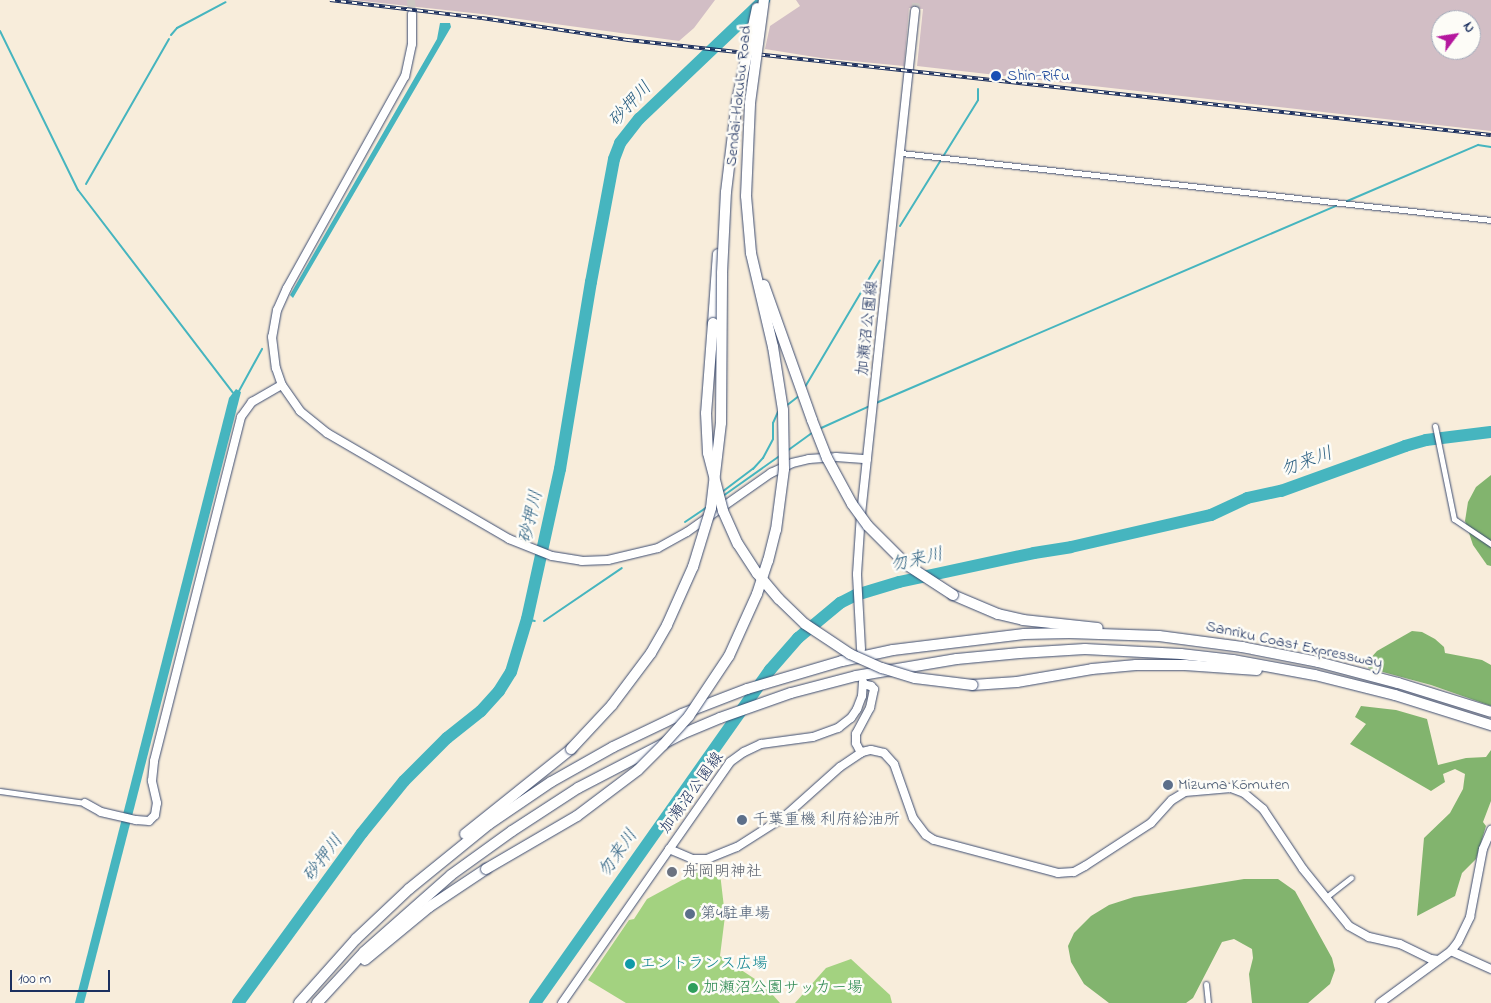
<!DOCTYPE html>
<html>
<head>
<meta charset="utf-8">
<style>
  body { margin:0 }
  #map { position:relative; width:1491px; height:1003px; overflow:hidden; background:#f8eddb; font-family:"Indie Flower","Klee One",sans-serif }
  div>[style] { position:absolute }
  [style*='--x'] { left:calc(var(--x)*1px); top:calc(var(--y)*1px); width:calc(var(--w)*1px); rotate:calc(var(--a)*1deg) }
  .industrial>* { inset:0; background:#d2bec5 }
  .green>* { inset:0; background:#a3d280 }
  .forest>* { inset:0; background:#82b46e }
  .water>* { inset:0; background:#46b5bf }
  .stream>* { height:2px; margin:-1px; padding:0 1px; transform-origin:1px; border-radius:1px; background:#46b5bf }
  .river>* { height:12px; margin:-6px; padding:0 6px; transform-origin:6px; border-radius:6px; background:#46b5bf }
  .secondary-tunnel>* { height:8px; margin-top:-4px; transform-origin:0; background:repeating-linear-gradient(90deg,#ccc7c2 0 8px,transparent 0 12px) }
  .roads { filter:drop-shadow(0 0 1px #3c4c71) drop-shadow(0 0 1px #3c4c71) }
  .street>* { height:5px; margin:-2.5px; padding:0 2.5px; transform-origin:2.5px; border-radius:2.5px; background:#fff }
  .secondary>* { height:8px; margin:-4px; padding:0 4px; transform-origin:4px; border-radius:4px; background:#fff }
  .highway>* { height:10px; margin:-5px; padding:0 5px; transform-origin:5px; border-radius:5px; background:#fff }
  .rail>* { height:4px; margin-top:-2px; transform-origin:0; background:repeating-linear-gradient(90deg,#fdfcf7 0 5.5px,#1b2f5e 0 11px); box-sizing:border-box; border-block:1px solid #1b2f5e }
  .bridges { filter:drop-shadow(0 0 1px #3c4c71) drop-shadow(0 0 1px #3c4c71) }
  .highway-bridge>* { height:10px; margin:-5px; padding:0 5px; transform-origin:5px; border-radius:5px; background:#fff }
  .dots>* { width:14px; height:14px; translate:-50% -50%; box-sizing:border-box; border:2px solid #fdfcf7; border-radius:50% }
  span { translate:-50% -50%; white-space:nowrap; text-align:center; line-height:1.15; -webkit-text-stroke:5px #fdfcf7; paint-order:stroke }
  .transit-label { font-size:16px; color:#164399 }
  .left { translate:0 -50%; text-align:left }
  .street-label { font-size:16px; color:#1b2f5e }
  .service-label { font-size:16px; color:#4e5e75 }
  .worship-label { font-size:16px; color:#5b616d }
  .culture-label { font-size:16px; color:#0d838f }
  .leisure-label { font-size:16px; color:#27864d }
  .water-label { font-size:18px; color:#2a5e80; font-style:italic }
  .north { position:absolute; left:1431px; top:10px; width:50px; height:50px; box-sizing:border-box; background:#fdfcf7; border:1px solid #a3aaba; border-radius:50%; rotate:59deg; font-size:14px; font-weight:700; line-height:20px; text-align:center; color:#1b2f5e }
  .north::after { content:''; display:block; margin:auto; width:18px; height:22px; background:#b5179e; clip-path:polygon(50% 0,100% 100%,50% 72%,0 100%) }
  .scale { position:absolute; left:10px; top:970px; width:100px; height:22px; box-sizing:border-box; border:2px solid #1b2f5e; border-top:0; padding-left:6px; font-size:15px; line-height:18px; white-space:nowrap; color:#1b2f5e; -webkit-text-stroke:4px #fdfcf7; paint-order:stroke }
</style>
</head>
<body>
<div id="map">
  <div class="industrial">
    <div style="clip-path:polygon(353px 0,715px 0,694px 28px,679px 41px,482px 14px)"></div>
    <div style="clip-path:polygon(evenodd,796px 0,1491px 0,1491px 131px,917px 66px,923px 9px,909px 8px,904px 66px,821px 58px,765px 49px,770px 26px,800px 6px,796px 0,1441px 20px,1471px 20px,1471px 50px,1441px 50px,1441px 20px)"></div>
  </div>
  <div class="green">
    <div style="clip-path:polygon(708px 866px,720px 873px,725px 916px,720px 956px,764px 985px,780px 1003px,626px 1003px,588px 980px,629px 920px,634px 919px,647px 899px)"></div>
    <div style="clip-path:polygon(851px 959px,890px 995px,892px 1003px,795px 1003px,826px 968px)"></div>
  </div>
  <div class="forest">
    <div style="clip-path:polygon(1491px 475px,1491px 566px,1487px 565px,1473px 545px,1465px 521px,1468px 502px,1476px 487px)"></div>
    <div style="clip-path:polygon(1412px 631px,1422px 632px,1435px 639px,1444px 647px,1445px 653px,1482px 660px,1491px 665px,1491px 706px,1431px 685px,1368px 668px,1369px 660px,1377px 651px)"></div>
    <div style="clip-path:polygon(1361px 706px,1396px 710px,1427px 719px,1438px 765px,1466px 758px,1486px 757px,1491px 750px,1491px 801px,1483px 822px,1486px 826px,1476px 859px,1462px 873px,1455px 896px,1417px 916px,1424px 838px,1450px 813px,1463px 789px,1465px 774px,1455px 769px,1443px 774px,1445px 782px,1431px 791px,1350px 744px,1366px 724px,1355px 717px)"></div>
    <div style="clip-path:polygon(1244px 879px,1278px 879px,1295px 891px,1332px 958px,1335px 970px,1330px 984px,1308px 1003px,1252px 1003px,1249px 974px,1253px 958px,1252px 949px,1234px 939px,1222px 942px,1193px 998px,1186px 1003px,1109px 1003px,1084px 984px,1071px 962px,1068px 946px,1074px 933px,1091px 916px,1109px 905px,1134px 897px)"></div>
  </div>
  <div class="water">
    <div style="clip-path:polygon(440px 23px,450px 23px,451px 27px,293px 298px,290px 295px,437px 39px)"></div>
    <div style="clip-path:polygon(236px 389px,241px 392px,84px 1003px,75px 1003px,229px 398px)"></div>
  </div>
  <div class="stream">
    <div style="--x:0;--y:31;--w:177;--a:63.9"></div>
    <div style="--x:78;--y:190;--w:255;--a:52.6"></div>
    <div style="--x:171;--y:35;--w:9;--a:-49"></div>
    <div style="--x:177;--y:28;--w:55;--a:-28"></div>
    <div style="--x:86;--y:184;--w:167;--a:-60.2"></div>
    <div style="--x:1345;--y:202;--w:145;--a:-23.2"></div>
    <div style="--x:1478;--y:145;--w:13;--a:9"></div>
    <div style="--x:900;--y:226;--w:148;--a:-58.2"></div>
    <div style="--x:978;--y:100;--w:11;--a:-90"></div>
    <div style="--x:805;--y:387;--w:147;--a:-59.4"></div>
    <div style="--x:239;--y:391;--w:48;--a:-61.3"></div>
    <div style="--x:876;--y:403;--w:503;--a:-23.2"></div>
    <div style="--x:786;--y:406;--w:18;--a:-38"></div>
    <div style="--x:819;--y:429;--w:56;--a:-24.3"></div>
    <div style="--x:787;--y:451;--w:32;--a:-36"></div>
    <div style="--x:722;--y:492;--w:39;--a:-37"></div>
    <div style="--x:753;--y:469;--w:15;--a:-48"></div>
    <div style="--x:763;--y:458;--w:21;--a:-62"></div>
    <div style="--x:773;--y:439;--w:16;--a:-90"></div>
    <div style="--x:773;--y:423;--w:12;--a:-66"></div>
    <div style="--x:723;--y:496;--w:71;--a:-35.3"></div>
    <div style="--x:685;--y:522;--w:27;--a:-34"></div>
    <div style="--x:527;--y:619;--w:8;--a:14"></div>
    <div style="--x:544;--y:621;--w:94;--a:-34.2"></div>
  </div>
  <div class="river">
    <div style="--x:238;--y:1003;--w:210;--a:-53.9"></div>
    <div style="--x:362;--y:833;--w:67;--a:-51.1"></div>
    <div style="--x:404;--y:781;--w:61;--a:-45"></div>
    <div style="--x:447;--y:738;--w:43;--a:-38.5"></div>
    <div style="--x:481;--y:711;--w:27;--a:-48"></div>
    <div style="--x:499;--y:691;--w:22;--a:-58"></div>
    <div style="--x:511;--y:672;--w:55;--a:-73.2"></div>
    <div style="--x:527;--y:619;--w:154;--a:-77.6"></div>
    <div style="--x:560;--y:469;--w:190;--a:-80.6"></div>
    <div style="--x:591;--y:282;--w:125;--a:-79.4"></div>
    <div style="--x:614;--y:159;--w:17;--a:-69"></div>
    <div style="--x:620;--y:143;--w:31;--a:-52"></div>
    <div style="--x:639;--y:119;--w:173;--a:-43.6"></div>
    <div style="--x:535;--y:1003;--w:408;--a:-54.8"></div>
    <div style="--x:770;--y:670;--w:43;--a:-48.8"></div>
    <div style="--x:798;--y:638;--w:55;--a:-39.8"></div>
    <div style="--x:840;--y:603;--w:18;--a:-27"></div>
    <div style="--x:856;--y:595;--w:45;--a:-16.8"></div>
    <div style="--x:899;--y:582;--w:138;--a:-12.1"></div>
    <div style="--x:1034;--y:553;--w:37;--a:-9"></div>
    <div style="--x:1071;--y:547;--w:144;--a:-12.9"></div>
    <div style="--x:1211;--y:515;--w:40;--a:-25"></div>
    <div style="--x:1247;--y:498;--w:35;--a:-12"></div>
    <div style="--x:1281;--y:491;--w:132;--a:-19.9"></div>
    <div style="--x:1405;--y:446;--w:22;--a:-16"></div>
    <div style="--x:1426;--y:440;--w:65;--a:-7"></div>
  </div>
  <div class="secondary-tunnel">
    <div style="--x:411;--y:0;--w:14;--a:86"></div>
    <div style="--x:915;--y:11;--w:11;--a:-80"></div>
  </div>
  <div class="roads">
    <div class="street">
      <div style="--x:901;--y:153;--w:594;--a:6.48"></div>
      <div style="--x:1435;--y:426;--w:95;--a:78.5"></div>
      <div style="--x:1454;--y:519;--w:45;--a:34"></div>
      <div style="--x:0;--y:791;--w:86;--a:8"></div>
      <div style="--x:1325;--y:898;--w:33;--a:-38"></div>
      <div style="--x:1206;--y:984;--w:19;--a:84"></div>
    </div>
    <div class="secondary">
      <div style="--x:412;--y:14;--w:30;--a:90"></div>
      <div style="--x:412;--y:44;--w:33;--a:102"></div>
      <div style="--x:405;--y:76;--w:243;--a:119.1"></div>
      <div style="--x:287;--y:288;--w:24;--a:114"></div>
      <div style="--x:277;--y:310;--w:27;--a:100"></div>
      <div style="--x:272;--y:337;--w:31;--a:83"></div>
      <div style="--x:276;--y:368;--w:18;--a:71"></div>
      <div style="--x:282;--y:385;--w:32;--a:55"></div>
      <div style="--x:300;--y:411;--w:35;--a:39"></div>
      <div style="--x:327;--y:433;--w:211;--a:30.2"></div>
      <div style="--x:509;--y:539;--w:46;--a:21.6"></div>
      <div style="--x:552;--y:556;--w:30;--a:9"></div>
      <div style="--x:582;--y:561;--w:26;--a:-2"></div>
      <div style="--x:608;--y:560;--w:51;--a:-13.5"></div>
      <div style="--x:658;--y:548;--w:33;--a:-29"></div>
      <div style="--x:687;--y:532;--w:103;--a:-35.1"></div>
      <div style="--x:771;--y:473;--w:23;--a:-25"></div>
      <div style="--x:792;--y:463;--w:17;--a:-13"></div>
      <div style="--x:809;--y:459;--w:27;--a:-4"></div>
      <div style="--x:836;--y:457;--w:31;--a:4"></div>
      <div style="--x:861;--y:649;--w:75;--a:-93.1"></div>
      <div style="--x:857;--y:574;--w:60;--a:-86.2"></div>
      <div style="--x:861;--y:514;--w:506;--a:-83.87"></div>
      <div style="--x:861;--y:753;--w:11;--a:-117"></div>
      <div style="--x:856;--y:743;--w:9;--a:-90"></div>
      <div style="--x:856;--y:734;--w:30;--a:-62"></div>
      <div style="--x:870;--y:708;--w:19;--a:-78"></div>
      <div style="--x:874;--y:689;--w:4;--a:-135"></div>
      <div style="--x:871;--y:686;--w:8;--a:-166"></div>
      <div style="--x:85;--y:803;--w:18;--a:29"></div>
      <div style="--x:101;--y:812;--w:36;--a:13"></div>
      <div style="--x:136;--y:820;--w:13;--a:4"></div>
      <div style="--x:149;--y:821;--w:8;--a:-45"></div>
      <div style="--x:155;--y:815;--w:12;--a:-81"></div>
      <div style="--x:157;--y:803;--w:23;--a:-103"></div>
      <div style="--x:152;--y:781;--w:20;--a:-84"></div>
      <div style="--x:154;--y:761;--w:355;--a:-75.8"></div>
      <div style="--x:241;--y:417;--w:19;--a:-54"></div>
      <div style="--x:252;--y:402;--w:34;--a:-30"></div>
      <div style="--x:669;--y:849;--w:26;--a:23"></div>
      <div style="--x:693;--y:859;--w:14;--a:0"></div>
      <div style="--x:707;--y:859;--w:32;--a:-22"></div>
      <div style="--x:737;--y:847;--w:56;--a:-32.6"></div>
      <div style="--x:784;--y:817;--w:75;--a:-41.8"></div>
      <div style="--x:840;--y:767;--w:27;--a:-34"></div>
      <div style="--x:862;--y:752;--w:9;--a:-13"></div>
      <div style="--x:871;--y:750;--w:13;--a:13"></div>
      <div style="--x:884;--y:753;--w:15;--a:48"></div>
      <div style="--x:894;--y:764;--w:57;--a:70.6"></div>
      <div style="--x:913;--y:818;--w:21;--a:53"></div>
      <div style="--x:926;--y:835;--w:9;--a:32"></div>
      <div style="--x:934;--y:840;--w:128;--a:14.9"></div>
      <div style="--x:1058;--y:873;--w:16;--a:-4"></div>
      <div style="--x:1074;--y:872;--w:13;--a:-29"></div>
      <div style="--x:1085;--y:866;--w:79;--a:-33.1"></div>
      <div style="--x:1151;--y:823;--w:31;--a:-48"></div>
      <div style="--x:1172;--y:800;--w:15;--a:-32"></div>
      <div style="--x:1185;--y:792;--w:46;--a:-5"></div>
      <div style="--x:1231;--y:788;--w:14;--a:21"></div>
      <div style="--x:1244;--y:793;--w:25;--a:40"></div>
      <div style="--x:1263;--y:809;--w:72;--a:56.3"></div>
      <div style="--x:1303;--y:869;--w:73;--a:51.1"></div>
      <div style="--x:1349;--y:926;--w:23;--a:29"></div>
      <div style="--x:1369;--y:937;--w:32;--a:13"></div>
      <div style="--x:1400;--y:944;--w:34;--a:26"></div>
      <div style="--x:1431;--y:959;--w:7;--a:8"></div>
      <div style="--x:1451;--y:951;--w:44;--a:24.2"></div>
      <div style="--x:562;--y:1003;--w:294;--a:-55.1"></div>
      <div style="--x:730;--y:762;--w:17;--a:-36"></div>
      <div style="--x:744;--y:752;--w:19;--a:-25"></div>
      <div style="--x:761;--y:744;--w:52;--a:-7.7"></div>
      <div style="--x:813;--y:737;--w:27;--a:-20"></div>
      <div style="--x:838;--y:728;--w:16;--a:-38"></div>
      <div style="--x:851;--y:718;--w:11;--a:-56"></div>
      <div style="--x:857;--y:709;--w:14;--a:-69"></div>
      <div style="--x:862;--y:696;--w:14;--a:-86"></div>
      <div style="--x:1380;--y:1003;--w:88;--a:-36.2"></div>
      <div style="--x:1451;--y:951;--w:11;--a:-52"></div>
      <div style="--x:1458;--y:942;--w:28;--a:-64"></div>
      <div style="--x:1470;--y:917;--w:69;--a:-79.2"></div>
      <div style="--x:1483;--y:849;--w:21;--a:-67"></div>
    </div>
    <div class="highway">
      <div style="--x:713;--y:323;--w:69;--a:-85.9"></div>
      <div style="--x:953;--y:595;--w:49;--a:22.9"></div>
      <div style="--x:998;--y:614;--w:26;--a:13"></div>
      <div style="--x:1023;--y:620;--w:75;--a:6.1"></div>
      <div style="--x:973;--y:685;--w:44;--a:-3.9"></div>
      <div style="--x:1017;--y:682;--w:76;--a:-9.8"></div>
      <div style="--x:1092;--y:669;--w:44;--a:-5.2"></div>
      <div style="--x:1136;--y:665;--w:49;--a:0"></div>
      <div style="--x:1185;--y:665;--w:72;--a:4"></div>
      <div style="--x:465;--y:834;--w:136;--a:-38.7"></div>
      <div style="--x:365;--y:960;--w:83;--a:-39.6"></div>
      <div style="--x:429;--y:907;--w:69;--a:-33.7"></div>
      <div style="--x:299;--y:1003;--w:86;--a:-48.3"></div>
      <div style="--x:356;--y:939;--w:73;--a:-43.3"></div>
      <div style="--x:409;--y:889;--w:103;--a:-39.1"></div>
      <div style="--x:489;--y:824;--w:75;--a:-34.1"></div>
      <div style="--x:551;--y:782;--w:71;--a:-29.4"></div>
      <div style="--x:613;--y:747;--w:76;--a:-25.6"></div>
      <div style="--x:682;--y:714;--w:70;--a:-21"></div>
      <div style="--x:747;--y:689;--w:99;--a:-16.4"></div>
      <div style="--x:842;--y:661;--w:52;--a:-12.2"></div>
      <div style="--x:893;--y:650;--w:132;--a:-7"></div>
      <div style="--x:1024;--y:634;--w:45;--a:-1.3"></div>
      <div style="--x:1069;--y:633;--w:90;--a:1.9"></div>
      <div style="--x:1159;--y:636;--w:84;--a:7.5"></div>
      <div style="--x:1242;--y:647;--w:77;--a:11.2"></div>
      <div style="--x:1318;--y:662;--w:83;--a:14.7"></div>
      <div style="--x:1398;--y:683;--w:97;--a:17.3"></div>
      <div style="--x:317;--y:1003;--w:69;--a:-47.3"></div>
      <div style="--x:364;--y:952;--w:116;--a:-41.5"></div>
      <div style="--x:451;--y:875;--w:75;--a:-35.8"></div>
      <div style="--x:512;--y:831;--w:79;--a:-33.1"></div>
      <div style="--x:578;--y:788;--w:117;--a:-27.4"></div>
      <div style="--x:682;--y:734;--w:41;--a:-22.8"></div>
      <div style="--x:720;--y:718;--w:75;--a:-19.4"></div>
      <div style="--x:791;--y:693;--w:67;--a:-14.7"></div>
      <div style="--x:856;--y:676;--w:102;--a:-9.6"></div>
      <div style="--x:957;--y:659;--w:63;--a:-5.4"></div>
      <div style="--x:1020;--y:653;--w:65;--a:-3.5"></div>
      <div style="--x:1085;--y:649;--w:96;--a:3"></div>
      <div style="--x:1181;--y:654;--w:52;--a:6.6"></div>
      <div style="--x:1233;--y:660;--w:83;--a:10.4"></div>
      <div style="--x:1315;--y:675;--w:82;--a:14"></div>
      <div style="--x:1395;--y:695;--w:101;--a:17.4"></div>
    </div>
  </div>
  <div class="rail">
    <div style="--x:330;--y:0;--w:153;--a:6.8"></div>
    <div style="--x:482;--y:18;--w:148;--a:8.6"></div>
    <div style="--x:628;--y:40;--w:868;--a:6.28"></div>
  </div>
  <div class="bridges">
    <div class="highway-bridge">
      <div style="--x:764;--y:285;--w:143;--a:70.4"></div>
      <div style="--x:812;--y:420;--w:41;--a:68.5"></div>
      <div style="--x:827;--y:458;--w:52;--a:61.5"></div>
      <div style="--x:852;--y:504;--w:27;--a:54"></div>
      <div style="--x:868;--y:526;--w:55;--a:45"></div>
      <div style="--x:907;--y:565;--w:55;--a:33.1"></div>
      <div style="--x:713;--y:323;--w:90;--a:94.4"></div>
      <div style="--x:706;--y:413;--w:40;--a:87.1"></div>
      <div style="--x:708;--y:453;--w:60;--a:75.5"></div>
      <div style="--x:723;--y:511;--w:36;--a:66"></div>
      <div style="--x:738;--y:544;--w:35;--a:57"></div>
      <div style="--x:757;--y:573;--w:34;--a:50"></div>
      <div style="--x:779;--y:599;--w:36;--a:44"></div>
      <div style="--x:805;--y:624;--w:54;--a:33.7"></div>
      <div style="--x:850;--y:654;--w:35;--a:24"></div>
      <div style="--x:882;--y:668;--w:34;--a:17"></div>
      <div style="--x:915;--y:678;--w:58;--a:6.9"></div>
      <div style="--x:571;--y:749;--w:60;--a:-47"></div>
      <div style="--x:612;--y:705;--w:65;--a:-53.1"></div>
      <div style="--x:651;--y:653;--w:32;--a:-60"></div>
      <div style="--x:667;--y:625;--w:64;--a:-65.9"></div>
      <div style="--x:693;--y:567;--w:62;--a:-73"></div>
      <div style="--x:711;--y:508;--w:86;--a:-83.3"></div>
      <div style="--x:721;--y:423;--w:150;--a:-89.6"></div>
      <div style="--x:722;--y:273;--w:81;--a:-87.2"></div>
      <div style="--x:726;--y:192;--w:92;--a:-83.1"></div>
      <div style="--x:737;--y:101;--w:95;--a:-77.9"></div>
      <div style="--x:486;--y:869;--w:105;--a:-30.2"></div>
      <div style="--x:577;--y:816;--w:76;--a:-37"></div>
      <div style="--x:638;--y:770;--w:35;--a:-45"></div>
      <div style="--x:663;--y:745;--w:39;--a:-48"></div>
      <div style="--x:689;--y:716;--w:72;--a:-56.3"></div>
      <div style="--x:729;--y:656;--w:68;--a:-65.7"></div>
      <div style="--x:757;--y:594;--w:35;--a:-72"></div>
      <div style="--x:768;--y:561;--w:32;--a:-76"></div>
      <div style="--x:776;--y:530;--w:62;--a:-82.5"></div>
      <div style="--x:784;--y:469;--w:59;--a:-91"></div>
      <div style="--x:783;--y:410;--w:64;--a:-99"></div>
      <div style="--x:773;--y:347;--w:97;--a:-103.2"></div>
      <div style="--x:751;--y:253;--w:57;--a:-95"></div>
      <div style="--x:746;--y:196;--w:93;--a:-87.5"></div>
      <div style="--x:750;--y:103;--w:104;--a:-82.3"></div>
    </div>
  </div>
  <div class="dots">
    <div style="left:996px;top:76px;background:#1a4fb4"></div>
    <div style="left:1168px;top:785px;background:#5c6f8a"></div>
    <div style="left:742px;top:820px;background:#5c6f8a"></div>
    <div style="left:672px;top:872px;background:#6b7280"></div>
    <div style="left:690px;top:914px;background:#5c6f8a"></div>
    <div style="left:630px;top:964px;background:#0f9aa8"></div>
    <div style="left:693px;top:988px;background:#2e9e5b"></div>
  </div>
  <div class="transit-label">
    <span class="left" style="left:1007px;top:76px">Shin-Rifu</span>
  </div>
  <div class="street-label">
    <span style="left:739px;top:96px;rotate:-84deg">Sendai-Hokubu Road</span>
    <span style="left:868px;top:328px;rotate:-84deg">加瀬沼公園線</span>
    <span style="left:1294px;top:645px;rotate:12deg">Sanriku Coast Expressway</span>
    <span style="left:692px;top:793px;rotate:-54deg">加瀬沼公園線</span>
  </div>
  <div class="service-label">
    <span class="left" style="left:1178px;top:785px">Mizuma Kōmuten</span>
    <span class="left" style="left:752px;top:820px">千葉重機 利府給油所</span>
    <span class="left" style="left:700px;top:914px">第4駐車場</span>
  </div>
  <div class="worship-label">
    <span class="left" style="left:682px;top:872px">舟岡明神社</span>
  </div>
  <div class="culture-label">
    <span class="left" style="left:640px;top:964px">エントランス広場</span>
  </div>
  <div class="leisure-label">
    <span class="left" style="left:703px;top:988px">加瀬沼公園サッカー場</span>
  </div>
  <div class="water-label">
    <span style="left:631px;top:105px;rotate:-47deg">砂押川</span>
    <span style="left:1307px;top:463px;rotate:-20deg">勿来川</span>
    <span style="left:532px;top:517px;rotate:-77deg">砂押川</span>
    <span style="left:917px;top:561px;rotate:-13deg">勿来川</span>
    <span style="left:619px;top:854px;rotate:-55deg">勿来川</span>
    <span style="left:324px;top:859px;rotate:-53deg">砂押川</span>
  </div>
  <div class="north">N</div>
  <div class="scale">100 m</div>
</div>
</body>
</html>
